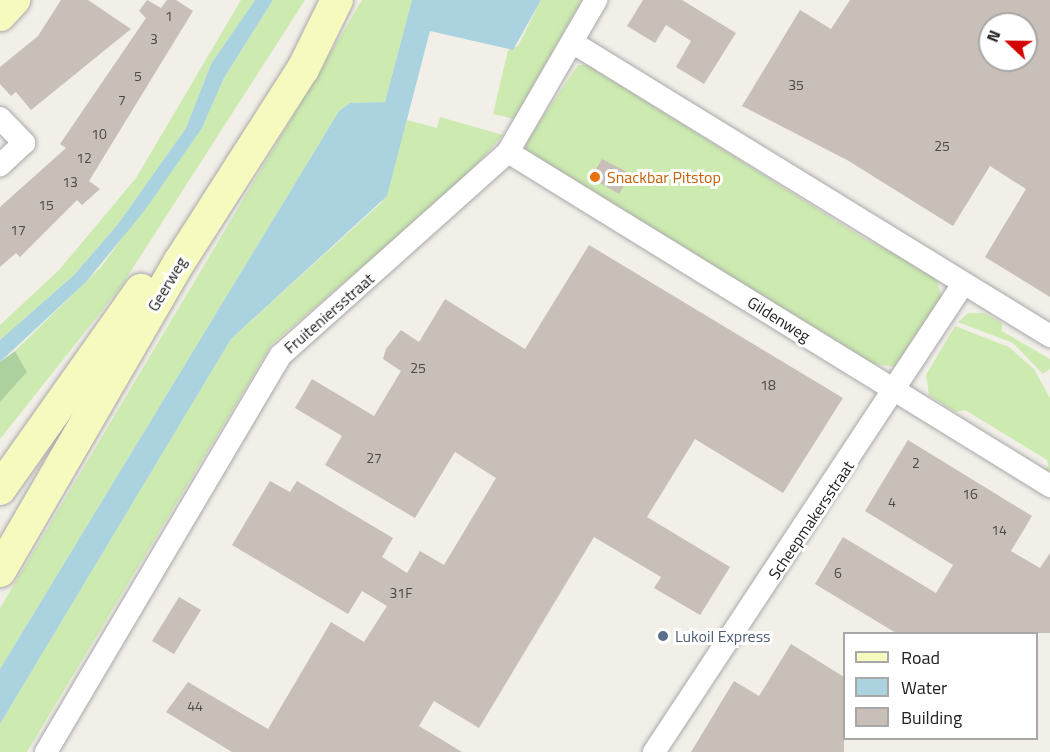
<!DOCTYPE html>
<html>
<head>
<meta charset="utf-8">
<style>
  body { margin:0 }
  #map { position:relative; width:1050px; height:752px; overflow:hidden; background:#f2efe9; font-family:"Titillium Web",sans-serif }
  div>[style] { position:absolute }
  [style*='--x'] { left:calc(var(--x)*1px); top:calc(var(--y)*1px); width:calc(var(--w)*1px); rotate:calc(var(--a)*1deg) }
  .grass>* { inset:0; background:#cdebb0 }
  .forest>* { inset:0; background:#add19e }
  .water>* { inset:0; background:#aad3df }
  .building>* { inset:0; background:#c7bfb8 }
  .roads { filter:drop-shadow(0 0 2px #a9a9a9) drop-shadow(0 0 2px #a9a9a9) }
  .street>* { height:22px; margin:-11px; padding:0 11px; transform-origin:11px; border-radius:11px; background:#fff }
  .secondary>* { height:32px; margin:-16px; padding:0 16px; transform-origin:16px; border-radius:16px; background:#f7fabf }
  .dots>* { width:16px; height:16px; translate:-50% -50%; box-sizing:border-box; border:3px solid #fff; border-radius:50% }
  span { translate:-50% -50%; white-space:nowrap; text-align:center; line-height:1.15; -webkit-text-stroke:6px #fff; paint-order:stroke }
  .number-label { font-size:14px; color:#4b4948 }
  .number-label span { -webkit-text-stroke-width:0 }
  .food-label { font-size:16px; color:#c56008 }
  .left { translate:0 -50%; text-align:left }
  .street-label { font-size:16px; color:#222 }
  .service-label { font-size:16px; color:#4e5e75 }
  .legend { position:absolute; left:843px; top:632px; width:195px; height:108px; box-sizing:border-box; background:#fff; border:2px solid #a7a7a7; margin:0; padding:8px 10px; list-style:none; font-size:18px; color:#222 }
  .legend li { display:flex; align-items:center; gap:12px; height:30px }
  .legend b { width:30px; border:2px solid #a7a7a7 }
  .north { position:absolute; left:978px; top:12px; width:60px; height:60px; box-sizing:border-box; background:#fff; border:2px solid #a7a7a7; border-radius:50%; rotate:292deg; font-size:16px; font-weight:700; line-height:24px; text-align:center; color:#222 }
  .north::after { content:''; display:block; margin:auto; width:21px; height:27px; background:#d40000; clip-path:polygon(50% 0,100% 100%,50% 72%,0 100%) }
</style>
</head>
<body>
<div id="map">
  <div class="grass">
    <div style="clip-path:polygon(241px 0,255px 0,211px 64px,186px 128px,118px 224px,74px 275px,0 340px,0 325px,59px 270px,136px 178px)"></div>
    <div style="clip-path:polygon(273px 0,305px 0,120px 288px,0 439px,0 402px,27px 372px,15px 351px,101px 267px,202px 128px,224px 78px)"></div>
    <div style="clip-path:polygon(362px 0,412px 0,385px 102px,350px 103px,339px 111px,0 669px,0 608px)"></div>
    <div style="clip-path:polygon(541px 0,582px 0,514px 119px,493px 114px,508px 50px,518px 46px)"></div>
    <div style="clip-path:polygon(578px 65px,588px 65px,865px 239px,934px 273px,944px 302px,896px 367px,866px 363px,519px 152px)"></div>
    <div style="clip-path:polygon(440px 117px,503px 135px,459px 184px,272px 344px,27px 752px,0 752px,0 724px,231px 339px,381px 203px,407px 120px,437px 128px)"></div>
    <div style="clip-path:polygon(968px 313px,984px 313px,1002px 323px,1002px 331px,1050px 359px,1050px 369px,1043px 374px,1013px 343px,958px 322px)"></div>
    <div style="clip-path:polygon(955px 326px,1009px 347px,1034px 369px,1050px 398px,1050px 471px,1042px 469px,1049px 467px,1047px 460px,965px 410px,955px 412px,929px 395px,926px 375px)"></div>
  </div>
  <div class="forest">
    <div style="clip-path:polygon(15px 351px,27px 372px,0 402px,0 362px)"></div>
  </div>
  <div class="water">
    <div style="clip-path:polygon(255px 0,273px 0,224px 78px,202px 128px,145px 210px,86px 282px,0 362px,0 340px,74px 275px,118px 224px,186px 128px,211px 64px)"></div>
    <div style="clip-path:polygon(412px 0,541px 0,513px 50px,430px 31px,387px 196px,231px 339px,0 724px,0 669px,339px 111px,350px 103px,385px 102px)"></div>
  </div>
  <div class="building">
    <div style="clip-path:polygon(61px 0,88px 0,131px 29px,31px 110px,16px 92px,11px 96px,0 84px,0 67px,38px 36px)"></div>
    <div style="clip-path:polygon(147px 0,161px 8px,167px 0,176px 0,193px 11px,89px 181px,100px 189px,82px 205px,77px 200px,20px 257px,16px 253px,0 267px,0 207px,66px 148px,60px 144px,146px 18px,139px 11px)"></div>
    <div style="clip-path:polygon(643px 0,682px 0,736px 33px,704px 84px,676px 67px,691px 41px,666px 25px,655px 43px,627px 26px)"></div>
    <div style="clip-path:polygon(evenodd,850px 0,1050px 0,1050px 297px,985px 257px,1026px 189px,990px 166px,953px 226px,847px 160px,742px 106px,800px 10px,831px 29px,850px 0,990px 24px,1026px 24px,1026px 60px,990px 60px,990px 24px)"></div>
    <div style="clip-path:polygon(602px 159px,631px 174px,619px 194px,591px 178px)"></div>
    <div style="clip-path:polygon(589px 245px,843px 398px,783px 493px,695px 439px,647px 517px,730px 567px,700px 615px,654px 588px,661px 577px,594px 537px,479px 728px,434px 701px,419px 726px,462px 752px,232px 752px,166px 712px,188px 682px,268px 729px,331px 622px,364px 642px,387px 606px,362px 591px,348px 614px,232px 545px,270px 481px,290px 492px,297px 481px,393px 538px,382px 557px,407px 573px,420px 551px,444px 565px,496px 478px,455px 452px,415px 518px,325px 465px,342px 436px,295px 408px,312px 379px,374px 416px,401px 371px,383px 359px,386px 349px,401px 330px,419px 342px,445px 299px,525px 349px)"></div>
    <div style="clip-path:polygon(908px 440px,1032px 516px,1011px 551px,1040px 568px,1050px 553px,1050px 633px,896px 633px,815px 584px,843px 537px,936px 593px,953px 565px,865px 511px)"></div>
    <div style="clip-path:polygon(179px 597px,201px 610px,174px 654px,152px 641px)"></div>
    <div style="clip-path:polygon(791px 644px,844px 677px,844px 752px,691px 752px,734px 681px,759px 696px)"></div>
  </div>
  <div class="roads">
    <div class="street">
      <div style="--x:575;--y:44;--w:558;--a:31.58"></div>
      <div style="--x:0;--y:118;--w:35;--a:46"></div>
      <div style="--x:24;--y:143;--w:33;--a:137"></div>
      <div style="--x:508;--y:152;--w:637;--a:31.64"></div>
      <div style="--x:46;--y:752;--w:461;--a:-59.4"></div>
      <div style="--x:281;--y:355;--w:305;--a:-41.8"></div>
      <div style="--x:508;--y:152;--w:176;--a:-59.9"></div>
      <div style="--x:654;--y:752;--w:561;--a:-56.56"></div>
    </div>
    <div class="secondary">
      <div style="--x:0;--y:15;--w:21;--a:-47"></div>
      <div style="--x:0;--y:489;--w:244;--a:-54.7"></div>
      <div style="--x:0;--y:571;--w:358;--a:-59.9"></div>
      <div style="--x:180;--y:261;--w:228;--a:-57.4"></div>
      <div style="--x:303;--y:69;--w:77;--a:-63.8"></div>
    </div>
  </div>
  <div class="dots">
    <div style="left:595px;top:177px;background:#e8710a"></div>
    <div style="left:663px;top:636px;background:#5c6f8a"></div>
  </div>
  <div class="number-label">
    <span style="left:169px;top:16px">1</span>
    <span style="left:154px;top:39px">3</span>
    <span style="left:138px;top:76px">5</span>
    <span style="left:796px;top:85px">35</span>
    <span style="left:122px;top:100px">7</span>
    <span style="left:99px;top:134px">10</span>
    <span style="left:942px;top:146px">25</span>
    <span style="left:84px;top:158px">12</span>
    <span style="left:70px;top:182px">13</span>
    <span style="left:46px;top:205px">15</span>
    <span style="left:18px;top:230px">17</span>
    <span style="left:418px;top:368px">25</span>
    <span style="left:768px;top:385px">18</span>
    <span style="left:374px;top:458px">27</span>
    <span style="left:916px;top:463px">2</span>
    <span style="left:970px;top:494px">16</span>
    <span style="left:892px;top:502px">4</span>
    <span style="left:999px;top:530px">14</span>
    <span style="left:838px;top:573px">6</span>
    <span style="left:401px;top:593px">31F</span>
    <span style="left:195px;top:706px">44</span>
  </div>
  <div class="food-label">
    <span class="left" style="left:607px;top:177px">Snackbar Pitstop</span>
  </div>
  <div class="street-label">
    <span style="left:167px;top:284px;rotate:-59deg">Geerweg</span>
    <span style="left:329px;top:313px;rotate:-41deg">Fruiteniersstraat</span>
    <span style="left:779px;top:319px;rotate:32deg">Gildenweg</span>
    <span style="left:811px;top:520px;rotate:-56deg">Scheepmakersstraat</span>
  </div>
  <div class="service-label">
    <span class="left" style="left:675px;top:636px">Lukoil Express</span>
  </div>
  <ul class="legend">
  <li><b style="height:8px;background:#f7fabf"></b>Road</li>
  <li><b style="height:16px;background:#aad3df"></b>Water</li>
  <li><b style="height:16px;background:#c7bfb8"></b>Building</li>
  </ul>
  <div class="north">N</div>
</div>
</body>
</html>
